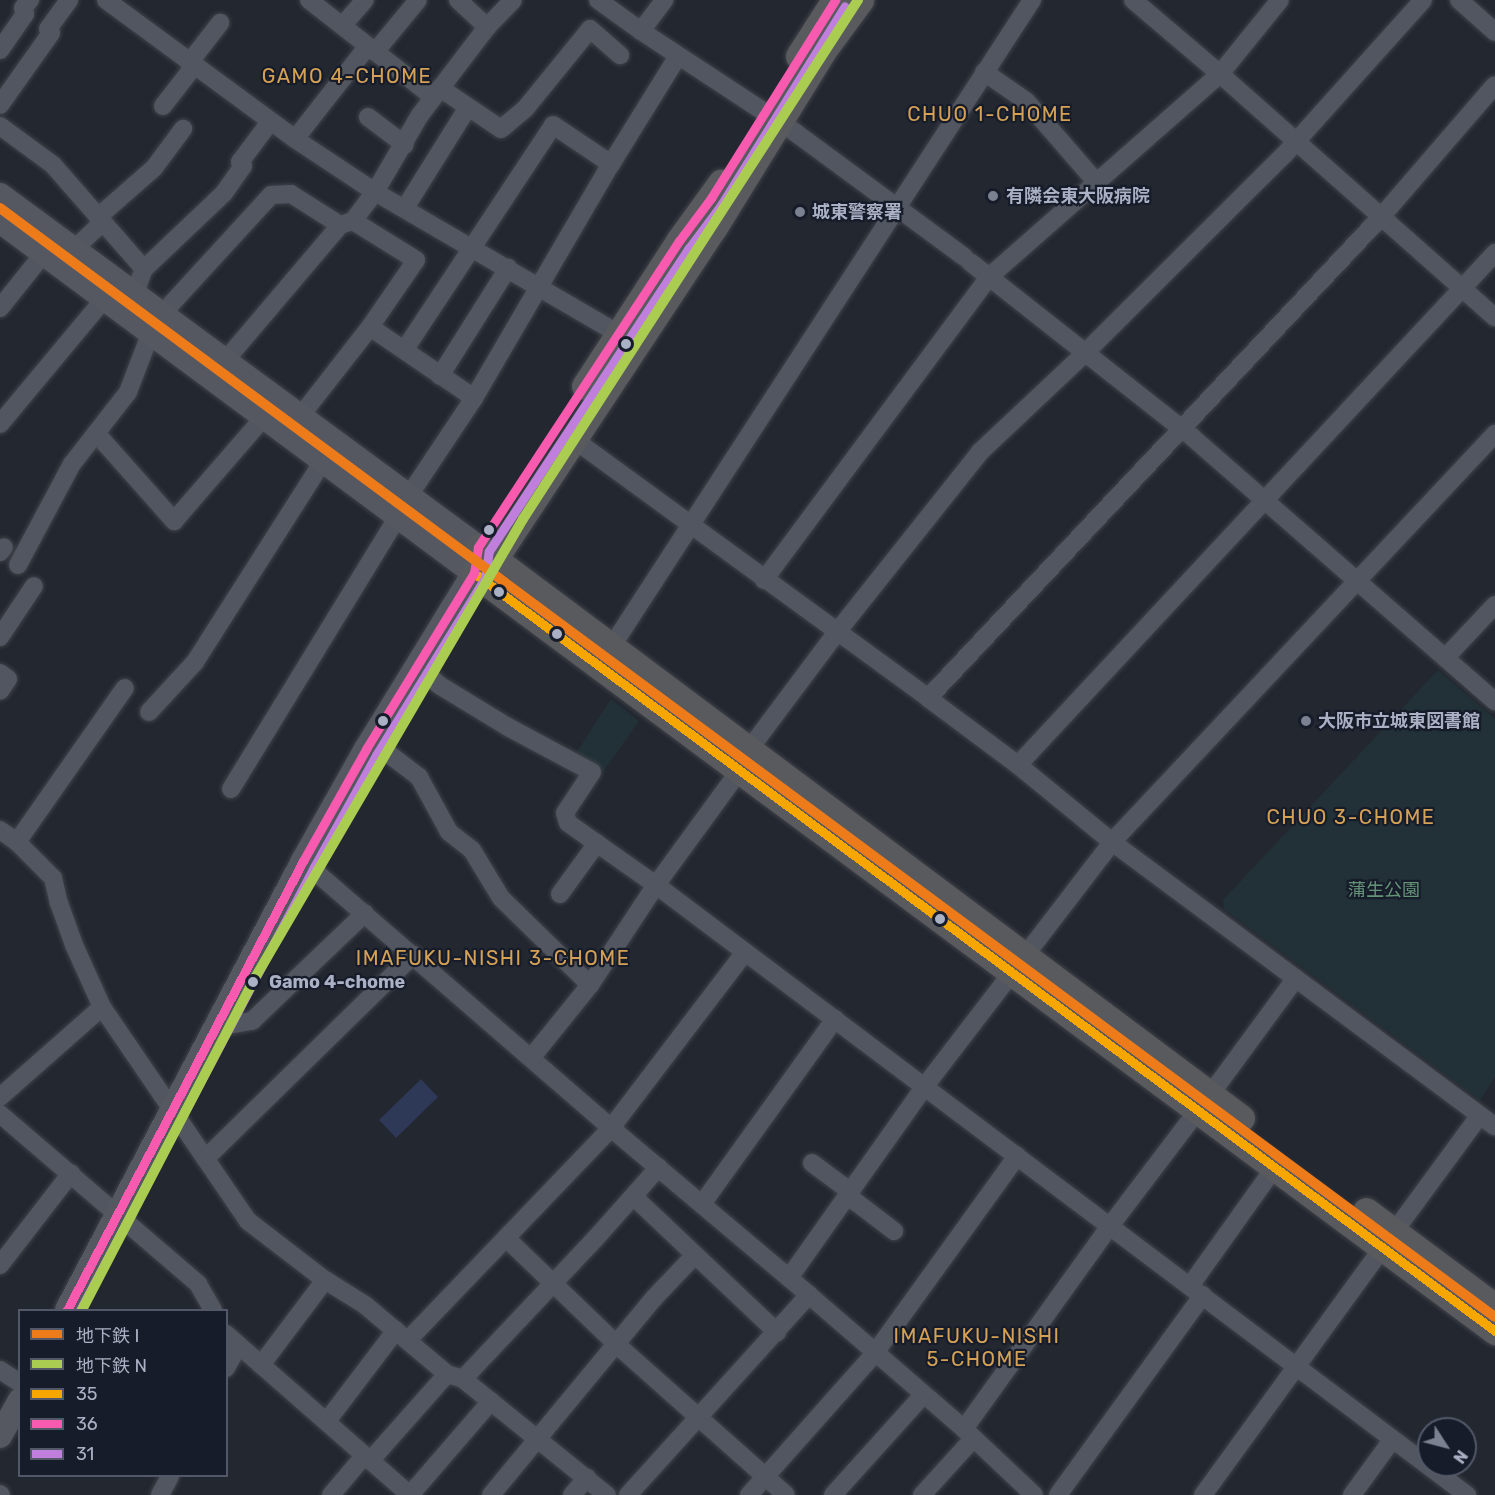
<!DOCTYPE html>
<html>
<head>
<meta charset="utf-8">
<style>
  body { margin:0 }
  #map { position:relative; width:1495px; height:1495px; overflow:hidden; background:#232730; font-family:Rubik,"Noto Sans JP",sans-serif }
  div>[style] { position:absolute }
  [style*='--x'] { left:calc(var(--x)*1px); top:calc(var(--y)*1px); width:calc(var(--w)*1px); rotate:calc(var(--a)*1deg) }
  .green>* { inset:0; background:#213137 }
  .water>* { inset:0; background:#2e3857 }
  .roads { filter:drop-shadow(0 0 2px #3f4249) drop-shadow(0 0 2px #3f4249) }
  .minor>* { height:18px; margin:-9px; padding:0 9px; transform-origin:9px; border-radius:9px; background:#525660 }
  .major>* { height:24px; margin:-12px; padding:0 12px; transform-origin:12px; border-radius:12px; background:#555861 }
  .highway>* { height:27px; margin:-13.5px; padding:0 13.5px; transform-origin:13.5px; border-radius:13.5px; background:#585a5e }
  .bus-1>* { height:9px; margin:-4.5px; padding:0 4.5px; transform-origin:4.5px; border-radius:4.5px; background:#f7a600 }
  .bus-2>* { height:9px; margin:-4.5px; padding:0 4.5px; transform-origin:4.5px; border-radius:4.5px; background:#f75aaf }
  .bus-3>* { height:9px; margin:-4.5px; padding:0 4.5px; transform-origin:4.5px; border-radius:4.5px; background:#c07fdc }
  .metro-1>* { height:10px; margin:-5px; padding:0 5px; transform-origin:5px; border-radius:5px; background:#ee7b1a }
  .metro-2>* { height:10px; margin:-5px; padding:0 5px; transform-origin:5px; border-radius:5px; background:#a9cc51 }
  .dots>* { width:16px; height:16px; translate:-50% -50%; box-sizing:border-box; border:3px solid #171c2a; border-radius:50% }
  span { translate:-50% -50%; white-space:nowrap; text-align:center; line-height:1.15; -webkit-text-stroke:4.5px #171c2a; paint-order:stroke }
  .poi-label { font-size:18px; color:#abb1c4; font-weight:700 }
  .left { translate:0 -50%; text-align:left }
  .park-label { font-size:18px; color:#639476 }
  .stop-label { font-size:18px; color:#abb1c4; font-weight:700 }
  .neighbourhood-label { font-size:20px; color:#d5a155; letter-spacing:1.5px }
  .legend { position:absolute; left:18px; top:1309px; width:210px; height:168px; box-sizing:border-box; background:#171c2a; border:2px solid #525868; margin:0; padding:8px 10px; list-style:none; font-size:18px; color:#abb1c4 }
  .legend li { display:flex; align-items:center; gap:12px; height:30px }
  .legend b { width:30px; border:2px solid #525868 }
  .north { position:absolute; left:1417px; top:1417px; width:60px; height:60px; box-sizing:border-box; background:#171c2a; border:2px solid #525868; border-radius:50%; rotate:126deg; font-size:16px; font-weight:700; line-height:24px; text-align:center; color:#abb1c4 }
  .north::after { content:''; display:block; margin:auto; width:21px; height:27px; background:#7b8190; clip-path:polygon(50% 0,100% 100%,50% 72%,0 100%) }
</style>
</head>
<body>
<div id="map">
  <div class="green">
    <div style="clip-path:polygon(1438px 670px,1495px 719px,1495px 1077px,1480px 1100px,1224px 909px,1223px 900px)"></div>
    <div style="clip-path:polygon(611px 699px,639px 721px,603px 772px,573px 758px)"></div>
  </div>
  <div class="water">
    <div style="clip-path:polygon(421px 1079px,438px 1097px,396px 1138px,379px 1120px)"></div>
  </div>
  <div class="roads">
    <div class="minor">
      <div style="--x:106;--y:0;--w:235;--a:36.3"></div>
      <div style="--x:295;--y:139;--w:96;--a:33.5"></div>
      <div style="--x:375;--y:192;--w:282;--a:30.2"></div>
      <div style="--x:309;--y:0;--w:157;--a:38"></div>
      <div style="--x:458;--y:0;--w:40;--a:43"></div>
      <div style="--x:598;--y:0;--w:53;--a:35.8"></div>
      <div style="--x:641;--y:31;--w:186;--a:33.3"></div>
      <div style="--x:796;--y:133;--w:209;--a:36.4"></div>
      <div style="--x:1133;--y:0;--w:114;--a:40.4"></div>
      <div style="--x:1220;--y:74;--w:367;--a:41.5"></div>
      <div style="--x:1459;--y:0;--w:48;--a:41.6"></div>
      <div style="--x:343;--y:25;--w:33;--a:-49"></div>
      <div style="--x:641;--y:31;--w:39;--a:-53"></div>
      <div style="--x:0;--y:50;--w:44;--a:-55.2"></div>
      <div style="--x:25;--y:14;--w:6;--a:-108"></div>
      <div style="--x:23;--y:8;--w:11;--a:-49"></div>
      <div style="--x:375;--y:52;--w:67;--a:-50.4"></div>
      <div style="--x:189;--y:63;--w:51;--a:-52.2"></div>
      <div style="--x:984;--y:72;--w:51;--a:34.6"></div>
      <div style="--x:1026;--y:101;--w:108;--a:49.1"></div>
      <div style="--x:440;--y:88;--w:73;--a:33.9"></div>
      <div style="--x:501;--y:129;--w:31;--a:-40"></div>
      <div style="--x:525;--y:109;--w:103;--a:-50.9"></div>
      <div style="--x:590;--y:29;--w:40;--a:41"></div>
      <div style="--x:0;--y:105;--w:88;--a:-54.7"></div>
      <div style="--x:51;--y:33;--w:5;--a:-127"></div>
      <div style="--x:48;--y:29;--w:36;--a:-54"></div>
      <div style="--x:163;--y:106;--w:51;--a:-52.2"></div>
      <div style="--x:368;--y:117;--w:46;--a:37.1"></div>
      <div style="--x:0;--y:126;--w:66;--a:36.3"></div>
      <div style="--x:53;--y:165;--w:138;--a:48.8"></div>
      <div style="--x:295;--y:139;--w:118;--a:-51.9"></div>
      <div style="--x:405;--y:208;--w:119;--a:-58"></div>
      <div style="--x:98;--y:217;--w:74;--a:-41.2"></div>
      <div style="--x:154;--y:168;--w:49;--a:-53.4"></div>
      <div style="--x:73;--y:250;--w:41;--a:-43"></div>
      <div style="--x:970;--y:262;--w:283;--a:38.2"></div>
      <div style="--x:1192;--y:437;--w:402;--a:41.1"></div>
      <div style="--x:134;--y:295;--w:28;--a:-69"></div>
      <div style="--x:144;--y:269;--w:110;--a:-43.5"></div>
      <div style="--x:224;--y:193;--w:33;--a:-55"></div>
      <div style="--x:243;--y:166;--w:5;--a:-127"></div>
      <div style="--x:240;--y:162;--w:50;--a:-53.1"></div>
      <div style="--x:0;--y:308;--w:70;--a:-51.3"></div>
      <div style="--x:370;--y:327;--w:126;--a:34.3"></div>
      <div style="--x:405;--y:349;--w:268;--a:-56.5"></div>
      <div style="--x:553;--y:125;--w:70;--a:33.9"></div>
      <div style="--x:224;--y:362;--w:180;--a:-49.7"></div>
      <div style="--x:340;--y:225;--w:14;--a:-17"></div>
      <div style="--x:353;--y:221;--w:36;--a:-53"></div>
      <div style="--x:375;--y:192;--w:89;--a:-59.7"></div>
      <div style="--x:420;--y:115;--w:111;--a:-52.7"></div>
      <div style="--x:487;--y:27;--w:37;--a:-46"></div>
      <div style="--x:440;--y:376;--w:128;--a:-57.8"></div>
      <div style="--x:299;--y:418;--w:115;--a:-52"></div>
      <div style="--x:370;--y:327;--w:81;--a:-55.5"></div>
      <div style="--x:416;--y:260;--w:74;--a:-148.2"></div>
      <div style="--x:0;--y:424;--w:164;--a:-50.2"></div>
      <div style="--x:96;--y:433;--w:118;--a:48.4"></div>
      <div style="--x:174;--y:521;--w:138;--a:-49.1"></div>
      <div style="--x:572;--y:438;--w:441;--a:36.1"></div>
      <div style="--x:928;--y:698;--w:112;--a:36.7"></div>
      <div style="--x:1018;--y:765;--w:122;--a:39.3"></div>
      <div style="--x:1112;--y:842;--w:477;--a:36.6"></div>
      <div style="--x:408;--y:497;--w:119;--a:-56.3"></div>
      <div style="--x:474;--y:398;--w:271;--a:-59.7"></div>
      <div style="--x:611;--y:164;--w:127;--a:-58.2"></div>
      <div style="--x:0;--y:552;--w:6;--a:-51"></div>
      <div style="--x:18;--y:565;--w:115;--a:-61.9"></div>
      <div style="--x:72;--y:464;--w:91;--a:-52.1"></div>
      <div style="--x:128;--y:392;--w:64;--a:-69"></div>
      <div style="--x:151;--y:332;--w:37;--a:-54"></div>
      <div style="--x:173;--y:302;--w:145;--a:-47.5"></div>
      <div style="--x:271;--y:195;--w:20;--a:-3"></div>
      <div style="--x:291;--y:194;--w:58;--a:32.3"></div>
      <div style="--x:764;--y:580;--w:379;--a:-53.4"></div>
      <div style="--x:990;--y:276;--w:306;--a:-41.3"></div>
      <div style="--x:1220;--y:74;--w:95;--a:-51"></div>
      <div style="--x:0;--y:637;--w:61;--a:-56.3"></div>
      <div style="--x:612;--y:646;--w:771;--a:-56.97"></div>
      <div style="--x:1445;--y:658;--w:73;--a:-46.7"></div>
      <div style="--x:418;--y:666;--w:28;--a:42"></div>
      <div style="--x:439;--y:685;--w:81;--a:31.3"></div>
      <div style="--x:508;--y:727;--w:95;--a:28.2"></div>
      <div style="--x:592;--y:772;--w:49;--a:123.4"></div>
      <div style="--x:565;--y:813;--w:10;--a:73"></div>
      <div style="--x:568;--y:823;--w:108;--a:35.2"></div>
      <div style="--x:656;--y:885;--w:1015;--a:36.95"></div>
      <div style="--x:0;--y:673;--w:10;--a:37"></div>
      <div style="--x:8;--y:679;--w:14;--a:124"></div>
      <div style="--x:928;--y:698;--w:661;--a:-46.72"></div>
      <div style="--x:1381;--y:217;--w:174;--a:-49.2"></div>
      <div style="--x:149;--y:712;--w:68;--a:-47.4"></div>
      <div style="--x:195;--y:662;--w:238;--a:-57.5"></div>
      <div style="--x:366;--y:749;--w:19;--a:6"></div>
      <div style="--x:385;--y:751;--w:43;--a:37.4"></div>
      <div style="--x:419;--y:777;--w:63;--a:61.4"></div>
      <div style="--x:449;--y:832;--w:29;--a:38"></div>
      <div style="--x:472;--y:850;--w:56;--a:58.9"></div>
      <div style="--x:501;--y:898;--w:124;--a:44.3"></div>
      <div style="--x:748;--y:751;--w:149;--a:-53.2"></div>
      <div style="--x:837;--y:632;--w:230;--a:-51.5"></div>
      <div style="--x:980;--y:452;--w:146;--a:-43.3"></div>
      <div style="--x:1086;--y:352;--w:279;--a:-44.9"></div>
      <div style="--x:1284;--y:155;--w:208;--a:-48.1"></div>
      <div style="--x:1018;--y:765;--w:700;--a:-47.03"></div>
      <div style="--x:231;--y:789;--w:319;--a:-58.5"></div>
      <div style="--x:0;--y:830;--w:21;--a:35"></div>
      <div style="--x:17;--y:842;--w:51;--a:45"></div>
      <div style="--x:53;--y:878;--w:26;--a:77"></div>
      <div style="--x:59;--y:903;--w:45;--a:70.3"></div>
      <div style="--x:74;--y:945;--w:68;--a:65.7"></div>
      <div style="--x:102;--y:1007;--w:259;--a:55.7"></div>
      <div style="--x:248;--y:1221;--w:97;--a:37.5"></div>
      <div style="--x:325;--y:1280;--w:47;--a:32"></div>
      <div style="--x:365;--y:1305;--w:107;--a:40.1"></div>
      <div style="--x:447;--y:1374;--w:17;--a:17"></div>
      <div style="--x:463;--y:1379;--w:185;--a:38.9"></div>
      <div style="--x:17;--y:842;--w:188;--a:-55"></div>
      <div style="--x:303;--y:861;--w:408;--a:40.9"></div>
      <div style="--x:611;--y:1128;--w:259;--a:40.1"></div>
      <div style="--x:809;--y:1295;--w:205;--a:40.8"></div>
      <div style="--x:964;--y:1429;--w:96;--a:43.3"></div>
      <div style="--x:560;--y:894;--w:63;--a:-54"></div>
      <div style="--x:217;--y:1027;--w:36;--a:-10"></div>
      <div style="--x:252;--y:1021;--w:156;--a:-43.7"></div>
      <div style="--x:531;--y:1058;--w:94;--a:-51.1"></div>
      <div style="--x:590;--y:985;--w:120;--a:-56.6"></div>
      <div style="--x:656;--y:885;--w:142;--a:-53.9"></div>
      <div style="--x:1210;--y:1095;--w:145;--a:-53.7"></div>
      <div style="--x:0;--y:1097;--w:136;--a:-41.4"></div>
      <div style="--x:0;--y:1114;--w:261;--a:40.6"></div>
      <div style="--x:198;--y:1284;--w:30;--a:60"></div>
      <div style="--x:207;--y:1157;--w:289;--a:-44.4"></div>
      <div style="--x:812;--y:1163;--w:49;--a:36.6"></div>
      <div style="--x:848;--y:1196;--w:58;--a:37.3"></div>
      <div style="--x:634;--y:1197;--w:197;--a:43.4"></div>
      <div style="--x:702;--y:1204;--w:228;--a:-54.3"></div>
      <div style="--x:1394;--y:1232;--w:145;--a:-53.7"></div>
      <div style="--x:506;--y:1238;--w:153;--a:43.9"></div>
      <div style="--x:616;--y:1344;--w:227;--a:41.6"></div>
      <div style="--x:0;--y:1265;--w:116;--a:-52.3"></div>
      <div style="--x:789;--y:1278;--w:235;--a:-54.7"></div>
      <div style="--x:925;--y:1086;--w:307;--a:-52.5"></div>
      <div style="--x:1112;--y:842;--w:560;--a:-46.81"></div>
      <div style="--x:1190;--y:1286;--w:146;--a:-54.5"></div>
      <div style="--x:226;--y:1334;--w:244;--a:41.2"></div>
      <div style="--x:408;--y:1340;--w:294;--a:-46.2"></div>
      <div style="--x:611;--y:1128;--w:221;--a:-52.7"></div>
      <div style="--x:261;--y:1365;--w:106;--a:-53"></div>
      <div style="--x:226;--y:1368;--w:25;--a:-61"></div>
      <div style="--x:0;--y:1370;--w:24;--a:33"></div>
      <div style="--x:463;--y:1379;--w:192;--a:-46.7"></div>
      <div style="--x:595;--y:1239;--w:96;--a:-48.4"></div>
      <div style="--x:327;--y:1421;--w:114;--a:-52.8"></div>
      <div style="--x:964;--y:1429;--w:250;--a:-54.3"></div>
      <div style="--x:1110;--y:1226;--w:146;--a:-52.8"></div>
      <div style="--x:370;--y:1461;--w:116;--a:-48.5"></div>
      <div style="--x:0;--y:1494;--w:1;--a:45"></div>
      <div style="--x:160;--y:1495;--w:21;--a:-62"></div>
      <div style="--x:331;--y:1495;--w:51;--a:-49.8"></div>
      <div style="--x:410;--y:1495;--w:124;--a:-49.2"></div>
      <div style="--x:491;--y:1495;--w:256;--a:-50.4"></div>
      <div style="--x:654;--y:1298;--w:59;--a:-46.4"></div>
      <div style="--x:572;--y:1495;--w:23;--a:-49"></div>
      <div style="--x:628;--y:1495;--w:270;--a:-47.9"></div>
      <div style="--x:749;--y:1495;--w:190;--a:-48.4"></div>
      <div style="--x:875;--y:1353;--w:243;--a:-54.2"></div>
      <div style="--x:833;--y:1495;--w:135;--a:-48"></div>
      <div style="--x:922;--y:1495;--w:76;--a:-47.7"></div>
      <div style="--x:1058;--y:1495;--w:247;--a:-54.1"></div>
      <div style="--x:1203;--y:1495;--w:306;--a:-54"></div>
      <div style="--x:1352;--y:1495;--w:68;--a:-54"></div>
    </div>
    <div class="major">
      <div style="--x:0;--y:195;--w:594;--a:36.37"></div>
      <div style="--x:0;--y:221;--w:590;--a:36.6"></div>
      <div style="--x:474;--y:573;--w:206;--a:121.5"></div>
      <div style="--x:366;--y:749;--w:129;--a:119.4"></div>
      <div style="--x:303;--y:861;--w:507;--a:117.73"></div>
      <div style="--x:0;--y:1436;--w:41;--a:-60.9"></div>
    </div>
    <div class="highway">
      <div style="--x:799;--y:56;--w:67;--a:-57.3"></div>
      <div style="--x:585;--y:386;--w:173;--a:-57"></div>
      <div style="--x:679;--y:241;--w:72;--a:-54.1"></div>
      <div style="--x:478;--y:547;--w:953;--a:36.81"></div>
      <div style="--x:480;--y:569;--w:17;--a:-36"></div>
      <div style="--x:494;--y:559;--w:398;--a:-56.5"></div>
      <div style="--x:714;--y:227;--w:209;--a:-58.3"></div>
      <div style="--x:824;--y:49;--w:61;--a:-53.7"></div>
      <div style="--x:474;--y:573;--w:1272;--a:36.59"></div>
      <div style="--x:1366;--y:1211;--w:161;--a:36.7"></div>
    </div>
  </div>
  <div class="bus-1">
    <div style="--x:474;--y:573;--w:1272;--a:36.59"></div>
  </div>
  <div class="bus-2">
    <div style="--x:67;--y:1310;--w:507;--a:-62.27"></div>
    <div style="--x:303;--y:861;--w:129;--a:-60.6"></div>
    <div style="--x:366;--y:749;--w:206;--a:-58.5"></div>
    <div style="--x:474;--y:573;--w:26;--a:-81"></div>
    <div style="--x:478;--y:547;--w:366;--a:-56.7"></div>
    <div style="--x:679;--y:241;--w:54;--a:-53.3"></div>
    <div style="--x:711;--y:198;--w:234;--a:-57.9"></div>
  </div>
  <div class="bus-3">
    <div style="--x:80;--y:1310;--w:501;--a:-62.16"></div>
    <div style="--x:314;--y:867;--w:128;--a:-61"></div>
    <div style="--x:376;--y:755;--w:208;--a:-58.4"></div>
    <div style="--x:485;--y:578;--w:27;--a:-82"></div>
    <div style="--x:489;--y:551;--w:363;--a:-56.6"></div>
    <div style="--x:689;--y:248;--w:54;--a:-53.3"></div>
    <div style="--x:721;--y:205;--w:234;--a:-58.1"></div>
  </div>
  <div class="metro-1">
    <div style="--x:0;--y:208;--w:1861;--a:36.57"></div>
  </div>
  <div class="metro-2">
    <div style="--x:82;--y:1310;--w:369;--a:-62.5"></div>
    <div style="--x:252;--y:983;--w:537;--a:-59.71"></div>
    <div style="--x:523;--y:519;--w:618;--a:-57.16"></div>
  </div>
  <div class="dots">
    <div style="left:993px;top:196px;background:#7b8190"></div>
    <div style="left:800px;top:212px;background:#7b8190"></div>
    <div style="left:626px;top:344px;background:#abb1c4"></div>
    <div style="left:489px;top:530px;background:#abb1c4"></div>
    <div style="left:499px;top:592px;background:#abb1c4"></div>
    <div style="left:557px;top:634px;background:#abb1c4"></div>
    <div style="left:383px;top:721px;background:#abb1c4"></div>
    <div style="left:1306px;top:721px;background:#7b8190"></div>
    <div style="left:940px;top:919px;background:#abb1c4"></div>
    <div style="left:253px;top:982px;background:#abb1c4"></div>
  </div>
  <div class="poi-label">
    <span class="left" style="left:1006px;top:196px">有隣会東大阪病院</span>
    <span class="left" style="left:812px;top:212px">城東警察署</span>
    <span class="left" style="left:1318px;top:721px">大阪市立城東図書館</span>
  </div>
  <div class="park-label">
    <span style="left:1384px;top:890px">蒲生公園</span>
  </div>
  <div class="stop-label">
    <span class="left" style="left:269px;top:982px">Gamo 4-chome</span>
  </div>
  <div class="neighbourhood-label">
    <span style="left:347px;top:76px">GAMO 4-CHOME</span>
    <span style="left:990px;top:114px">CHUO 1-CHOME</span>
    <span style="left:1351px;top:817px">CHUO 3-CHOME</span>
    <span style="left:493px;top:958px">IMAFUKU-NISHI 3-CHOME</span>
    <span style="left:977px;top:1348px">IMAFUKU-NISHI<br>5-CHOME</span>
  </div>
  <ul class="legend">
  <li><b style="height:8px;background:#ee7b1a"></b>地下鉄 I</li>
  <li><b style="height:8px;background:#a9cc51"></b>地下鉄 N</li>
  <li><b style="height:8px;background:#f7a600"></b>35</li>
  <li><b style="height:8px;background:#f75aaf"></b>36</li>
  <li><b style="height:8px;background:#c07fdc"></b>31</li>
  </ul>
  <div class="north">N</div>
</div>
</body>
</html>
